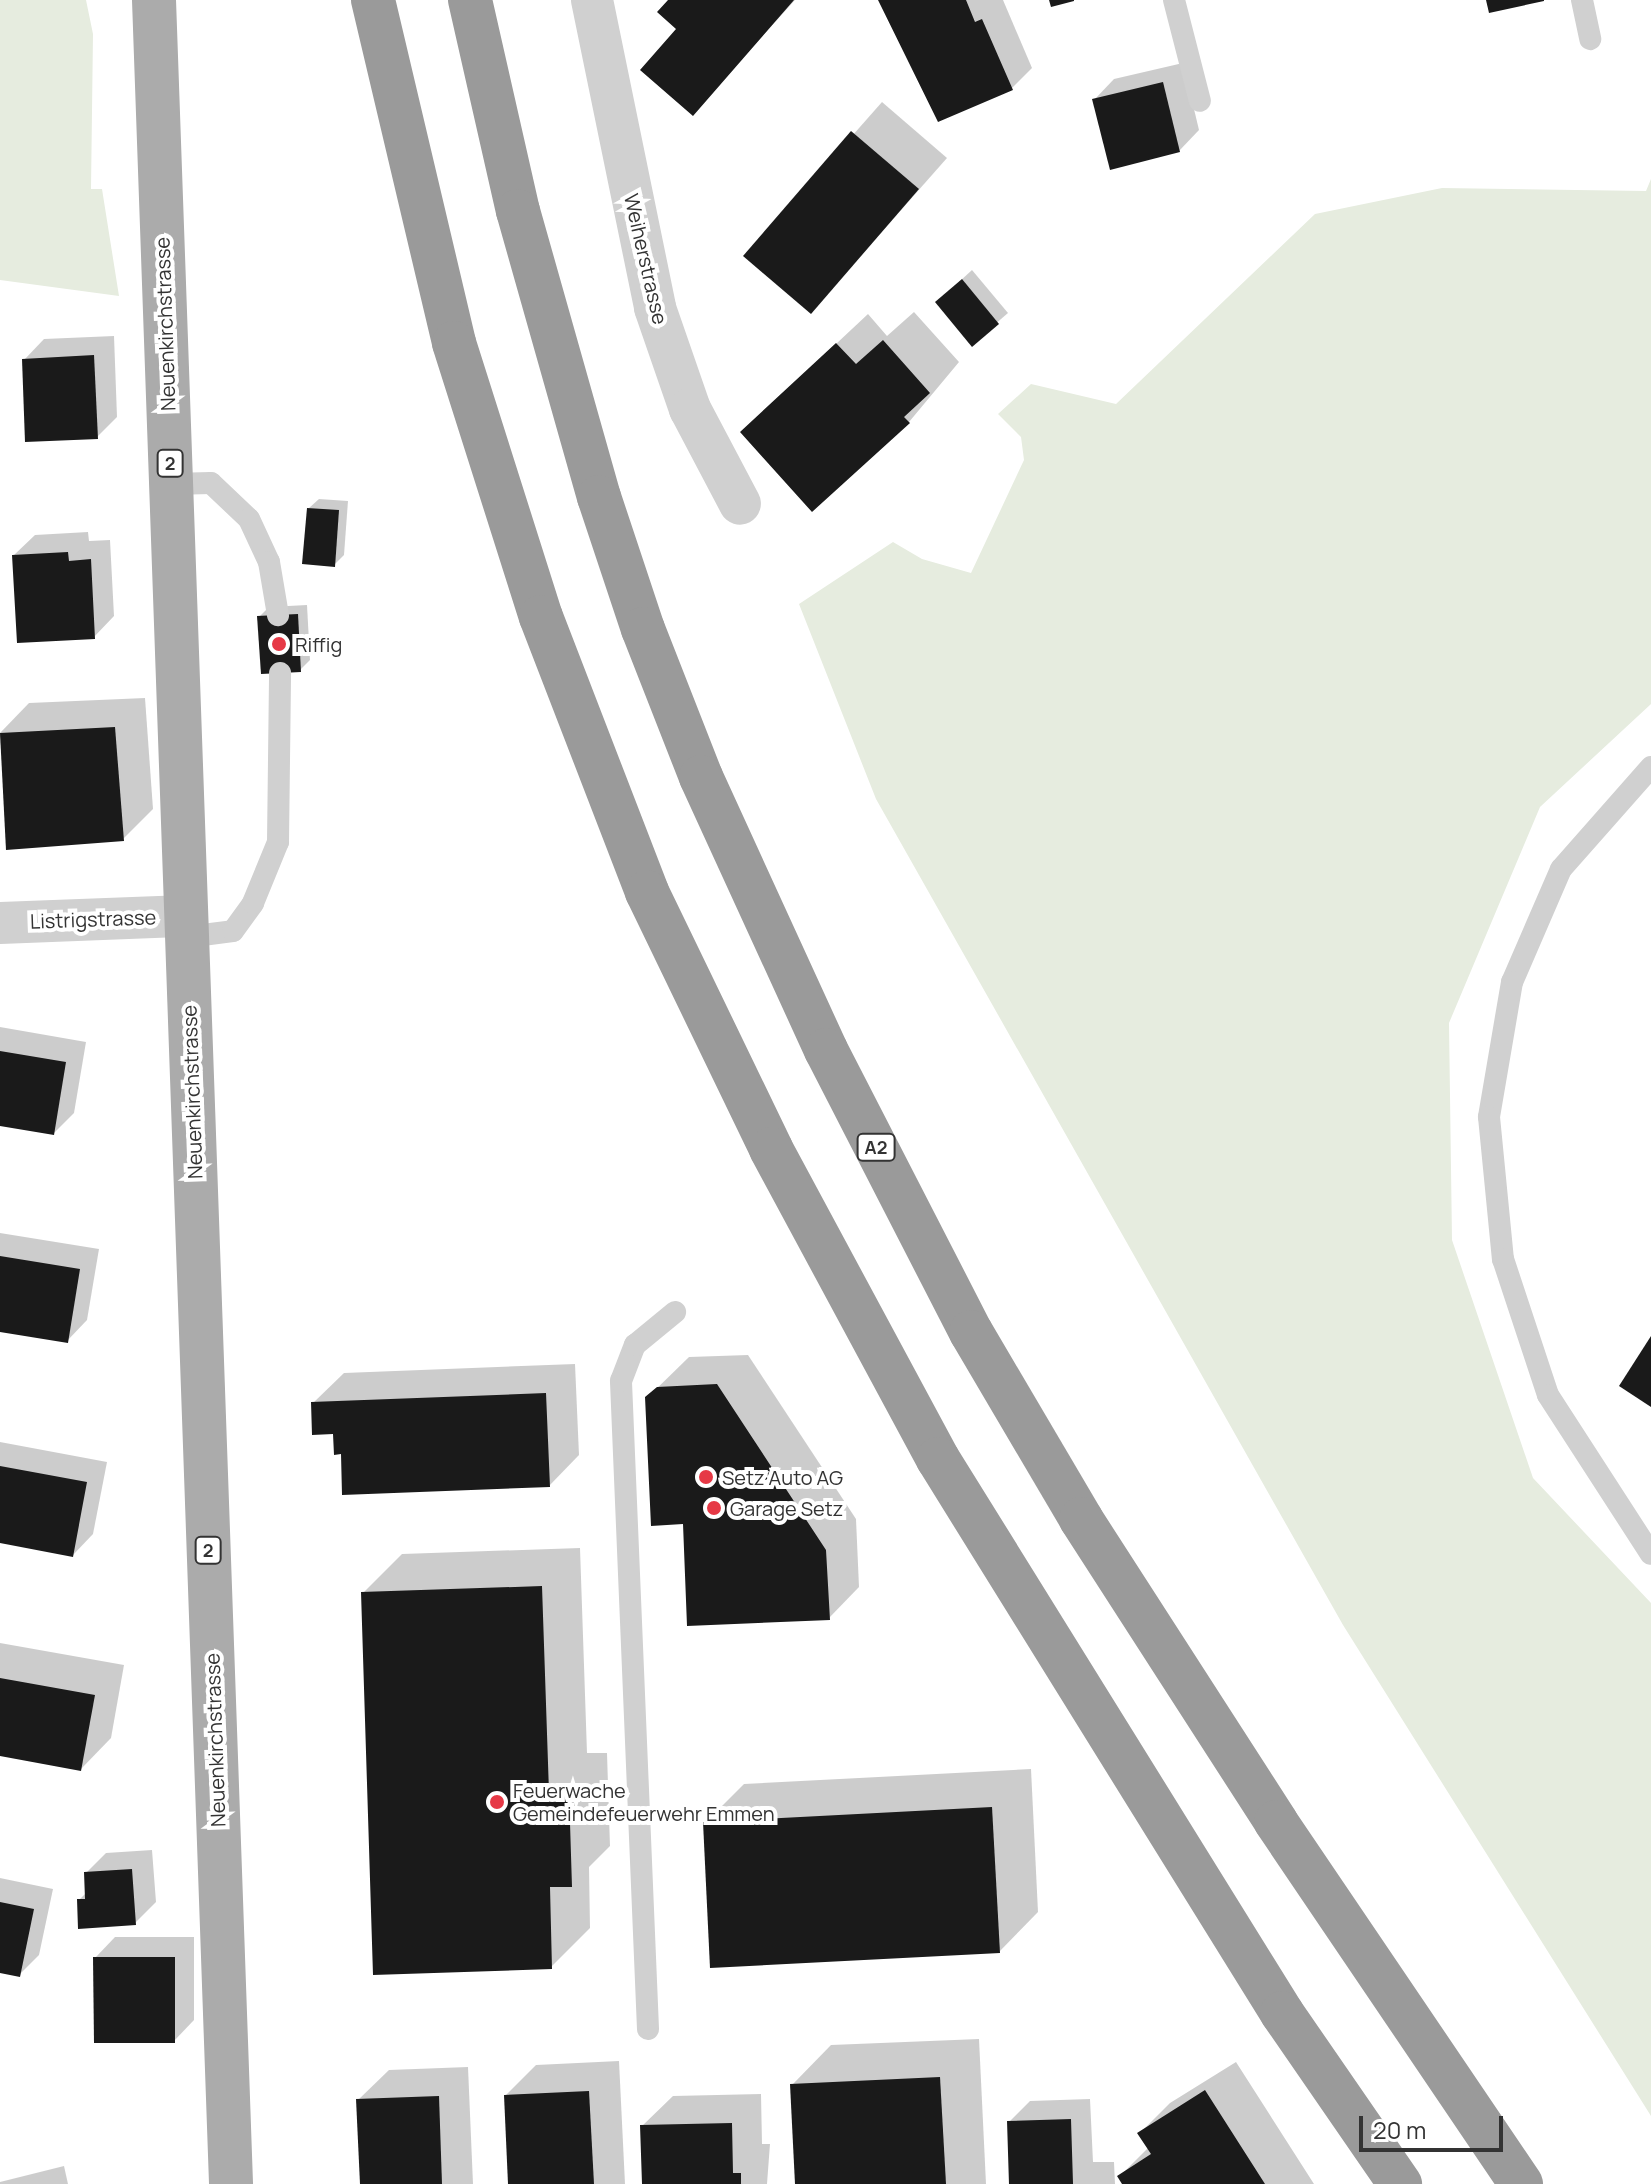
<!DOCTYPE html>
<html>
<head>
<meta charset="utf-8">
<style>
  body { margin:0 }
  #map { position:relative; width:1651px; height:2184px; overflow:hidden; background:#fff; font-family:Manrope,sans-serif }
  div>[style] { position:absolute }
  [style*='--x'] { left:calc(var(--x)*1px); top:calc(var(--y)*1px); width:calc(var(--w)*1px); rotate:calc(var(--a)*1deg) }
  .green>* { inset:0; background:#e6ecdf }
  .shadow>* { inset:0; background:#0003 }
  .building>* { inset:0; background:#1a1a1a }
  .service>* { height:22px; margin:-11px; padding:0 11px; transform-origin:11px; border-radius:11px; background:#d0d0d0 }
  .minor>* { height:42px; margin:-21px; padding:0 21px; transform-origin:21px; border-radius:21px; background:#d0d0d0 }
  .primary>* { height:44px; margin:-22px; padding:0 22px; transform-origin:22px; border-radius:22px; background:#ababab }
  .motorway>* { height:44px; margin:-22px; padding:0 22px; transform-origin:22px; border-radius:22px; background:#9a9a9a }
  .dots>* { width:22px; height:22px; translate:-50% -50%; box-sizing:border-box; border:4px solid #fff; border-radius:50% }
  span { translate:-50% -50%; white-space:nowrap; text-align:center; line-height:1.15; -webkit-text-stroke:8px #fff; paint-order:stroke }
  .shield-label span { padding:2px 6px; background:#fff; border:2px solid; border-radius:6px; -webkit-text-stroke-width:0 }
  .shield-label { font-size:18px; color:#333; font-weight:700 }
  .street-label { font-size:20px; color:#333 }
  .poi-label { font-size:20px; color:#333 }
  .left { translate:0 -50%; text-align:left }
  .scale { position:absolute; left:1359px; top:2116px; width:144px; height:36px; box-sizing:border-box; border:4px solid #333; border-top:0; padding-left:10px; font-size:24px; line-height:28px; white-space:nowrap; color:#333; -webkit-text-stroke:6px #fff; paint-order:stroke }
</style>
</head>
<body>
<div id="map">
  <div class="green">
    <div style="clip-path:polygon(0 0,86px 0,93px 34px,91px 189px,102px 189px,119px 296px,0 280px)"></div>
    <div style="clip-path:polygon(1651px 179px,1651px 704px,1540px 807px,1449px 1023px,1452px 1240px,1533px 1478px,1651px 1603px,1651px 2116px,1343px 1625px,876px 799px,799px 604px,893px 542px,922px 559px,971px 573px,1024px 460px,1021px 437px,998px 414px,1031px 384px,1116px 404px,1315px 214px,1442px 188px,1646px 191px)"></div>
  </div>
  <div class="shadow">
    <div style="clip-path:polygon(671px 0,795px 0,693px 113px)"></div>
    <div style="clip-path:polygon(881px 0,1003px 0,1032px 68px,1012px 88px)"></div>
    <div style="clip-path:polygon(1183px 63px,1199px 130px,1179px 151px,1094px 100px,1114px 79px)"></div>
    <div style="clip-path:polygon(882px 102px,947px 158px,811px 312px,746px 256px)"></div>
    <div style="clip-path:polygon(972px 270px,1008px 313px,972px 344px,947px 293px)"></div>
    <div style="clip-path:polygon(914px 312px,959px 362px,909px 422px,742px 432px,868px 314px,887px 336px)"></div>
    <div style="clip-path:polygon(114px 336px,117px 417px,97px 437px,24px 360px,44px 339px)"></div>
    <div style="clip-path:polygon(319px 499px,348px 501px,344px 555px,334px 565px,309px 508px)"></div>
    <div style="clip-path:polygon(88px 532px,89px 541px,110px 540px,114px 616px,94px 637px,14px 555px,35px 535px)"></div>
    <div style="clip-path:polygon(307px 605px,310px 660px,300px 670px,259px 617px,269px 607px)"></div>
    <div style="clip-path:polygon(145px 698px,153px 809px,123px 839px,8px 848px,0 733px,29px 703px)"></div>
    <div style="clip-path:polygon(0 1027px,86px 1042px,74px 1113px,54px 1133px,0 1124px)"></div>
    <div style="clip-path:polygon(0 1233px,99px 1249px,87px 1320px,67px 1341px,0 1330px)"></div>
    <div style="clip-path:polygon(748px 1355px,856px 1519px,859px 1587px,829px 1618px,685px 1522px,647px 1398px,689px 1357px)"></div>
    <div style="clip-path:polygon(575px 1364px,579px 1455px,549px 1486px,335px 1432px,313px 1403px,344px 1373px)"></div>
    <div style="clip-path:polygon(0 1442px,107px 1462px,93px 1534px,73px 1555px,0 1541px)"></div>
    <div style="clip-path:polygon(580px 1548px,587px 1753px,607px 1753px,610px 1846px,589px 1867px,590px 1928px,551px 1967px,363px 1593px,402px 1554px)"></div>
    <div style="clip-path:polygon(0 1643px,124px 1665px,111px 1738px,81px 1769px,0 1754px)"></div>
    <div style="clip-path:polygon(1031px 1769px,1038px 1912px,999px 1952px,705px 1823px,744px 1784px)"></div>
    <div style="clip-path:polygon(152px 1850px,156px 1902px,135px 1923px,79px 1900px,87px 1892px,86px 1873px,106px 1853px)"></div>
    <div style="clip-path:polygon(0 1878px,53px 1889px,39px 1955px,19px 1975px,0 1971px)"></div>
    <div style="clip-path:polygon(115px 1937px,194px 1937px,194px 2020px,174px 2041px,95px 1958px)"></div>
    <div style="clip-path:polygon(979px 2039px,986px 2184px,797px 2184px,792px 2085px,831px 2045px)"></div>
    <div style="clip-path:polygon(619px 2061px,625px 2184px,510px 2184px,506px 2095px,536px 2065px)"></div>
    <div style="clip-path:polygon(1236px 2062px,1314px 2184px,1125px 2184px,1120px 2176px,1149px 2147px,1140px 2133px,1170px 2103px)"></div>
    <div style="clip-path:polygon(468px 2067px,473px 2184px,362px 2184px,358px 2100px,389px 2070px)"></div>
    <div style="clip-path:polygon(761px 2094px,762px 2144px,770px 2144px,767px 2184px,644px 2184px,642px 2126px,673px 2096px)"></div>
    <div style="clip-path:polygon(1090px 2099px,1093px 2162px,1114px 2162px,1115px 2184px,1011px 2184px,1009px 2122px,1030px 2101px)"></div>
    <div style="clip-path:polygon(64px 2166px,68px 2184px,0 2184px,0 2182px)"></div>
  </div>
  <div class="building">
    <div style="clip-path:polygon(668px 0,794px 0,693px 116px,640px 70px,676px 29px,657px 12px)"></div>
    <div style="clip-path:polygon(878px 0,966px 0,975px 22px,982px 19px,1013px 90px,938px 122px)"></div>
    <div style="clip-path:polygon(1049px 0,1074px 0,1074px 1px,1051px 7px)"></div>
    <div style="clip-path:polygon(1486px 0,1544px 0,1544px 1px,1489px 13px)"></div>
    <div style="clip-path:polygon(1163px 82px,1180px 152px,1110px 170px,1092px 99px)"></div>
    <div style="clip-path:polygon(851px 131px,919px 189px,811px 314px,743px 256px)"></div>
    <div style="clip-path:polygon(962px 279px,999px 324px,972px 347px,935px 302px)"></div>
    <div style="clip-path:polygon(883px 340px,930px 393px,904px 417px,910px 423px,812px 512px,740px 432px,836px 343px,856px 364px)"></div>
    <div style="clip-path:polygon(94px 355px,98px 439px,25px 442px,22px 359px)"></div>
    <div style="clip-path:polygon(307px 508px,339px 510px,335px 567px,302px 564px)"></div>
    <div style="clip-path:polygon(68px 552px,69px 561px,91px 559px,95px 639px,17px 643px,12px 555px)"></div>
    <div style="clip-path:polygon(298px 614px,301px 672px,261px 674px,257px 616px)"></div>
    <div style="clip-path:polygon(115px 727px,124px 841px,6px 850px,0 733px)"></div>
    <div style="clip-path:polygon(0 1051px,66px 1062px,54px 1135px,0 1126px)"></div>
    <div style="clip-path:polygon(0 1256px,80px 1269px,68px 1343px,0 1332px)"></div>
    <div style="clip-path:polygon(1651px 1336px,1651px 1407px,1619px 1386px)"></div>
    <div style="clip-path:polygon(717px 1384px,826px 1550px,830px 1620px,687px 1626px,683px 1524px,651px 1526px,645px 1397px,657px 1387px)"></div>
    <div style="clip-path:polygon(546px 1393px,550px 1487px,342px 1495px,341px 1454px,334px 1455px,333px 1434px,312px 1435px,311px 1402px)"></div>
    <div style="clip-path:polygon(0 1466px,87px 1482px,73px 1557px,0 1543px)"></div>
    <div style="clip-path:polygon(542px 1586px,549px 1792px,569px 1791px,572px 1887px,550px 1887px,552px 1969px,373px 1975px,361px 1592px)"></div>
    <div style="clip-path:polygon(0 1678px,95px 1695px,81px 1771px,0 1756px)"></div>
    <div style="clip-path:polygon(992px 1807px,1000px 1953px,710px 1968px,703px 1822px)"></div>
    <div style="clip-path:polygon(132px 1869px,136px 1925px,78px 1929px,77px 1899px,85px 1899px,84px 1872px)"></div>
    <div style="clip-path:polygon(0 1902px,34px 1909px,20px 1977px,0 1973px)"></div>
    <div style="clip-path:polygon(93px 1957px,175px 1957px,175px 2043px,94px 2043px)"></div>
    <div style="clip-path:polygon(940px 2077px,946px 2184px,795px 2184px,790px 2084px)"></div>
    <div style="clip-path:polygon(1205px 2090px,1265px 2184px,1122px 2184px,1117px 2176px,1151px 2154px,1137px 2133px)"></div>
    <div style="clip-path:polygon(589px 2091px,594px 2184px,508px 2184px,504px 2095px)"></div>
    <div style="clip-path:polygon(439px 2096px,442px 2184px,360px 2184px,356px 2099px)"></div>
    <div style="clip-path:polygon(1071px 2119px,1073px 2184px,1009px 2184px,1007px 2121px)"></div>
    <div style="clip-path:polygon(732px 2123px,733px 2173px,741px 2173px,741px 2184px,642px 2184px,640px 2125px)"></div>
  </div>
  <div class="service">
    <div style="--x:1174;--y:0;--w:104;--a:75.6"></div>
    <div style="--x:1582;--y:0;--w:40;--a:78"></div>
    <div style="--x:171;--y:484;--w:40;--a:-1.4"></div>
    <div style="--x:211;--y:483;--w:52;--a:43.5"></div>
    <div style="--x:249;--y:519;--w:47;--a:65.1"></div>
    <div style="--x:269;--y:562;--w:54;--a:80.4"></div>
    <div style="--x:1651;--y:767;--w:136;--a:131.4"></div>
    <div style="--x:1561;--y:869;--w:123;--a:113.4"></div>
    <div style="--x:1512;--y:982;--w:137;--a:99.7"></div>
    <div style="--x:1489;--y:1117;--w:143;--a:84.4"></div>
    <div style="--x:1503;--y:1259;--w:143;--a:71.7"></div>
    <div style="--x:1548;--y:1395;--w:189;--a:57.1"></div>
    <div style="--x:187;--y:937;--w:46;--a:-7.4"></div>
    <div style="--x:233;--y:931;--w:34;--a:-54"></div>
    <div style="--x:253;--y:903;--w:66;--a:-67.7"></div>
    <div style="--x:278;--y:842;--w:169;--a:-89.3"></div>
    <div style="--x:648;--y:2029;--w:649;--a:-92.39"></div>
    <div style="--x:621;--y:1381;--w:39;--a:-69"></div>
    <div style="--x:635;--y:1345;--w:52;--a:-39.5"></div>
  </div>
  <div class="minor">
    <div style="--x:592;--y:0;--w:314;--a:78.4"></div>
    <div style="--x:655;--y:308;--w:107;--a:70.9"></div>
    <div style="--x:690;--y:409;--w:107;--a:62.2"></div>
    <div style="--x:0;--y:923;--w:186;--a:-2.2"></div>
  </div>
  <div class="primary">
    <div style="--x:154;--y:0;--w:2185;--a:87.98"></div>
  </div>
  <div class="motorway">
    <div style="--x:373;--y:0;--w:352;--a:76.7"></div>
    <div style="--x:454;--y:343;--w:287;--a:72.4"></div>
    <div style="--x:541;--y:617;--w:295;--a:68.9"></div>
    <div style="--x:647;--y:892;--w:285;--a:64.2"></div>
    <div style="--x:771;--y:1149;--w:352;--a:61.7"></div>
    <div style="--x:938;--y:1459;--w:652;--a:58.16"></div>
    <div style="--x:1282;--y:2013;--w:208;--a:55.4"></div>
    <div style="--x:470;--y:0;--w:216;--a:77.2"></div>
    <div style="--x:518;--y:211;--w:297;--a:74.2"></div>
    <div style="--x:599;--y:497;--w:139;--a:71.6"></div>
    <div style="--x:643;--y:629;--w:159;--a:68.6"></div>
    <div style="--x:701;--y:777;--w:300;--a:65.4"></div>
    <div style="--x:826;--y:1050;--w:317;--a:62.8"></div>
    <div style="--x:971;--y:1332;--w:217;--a:59.5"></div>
    <div style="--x:1081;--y:1519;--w:360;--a:57.2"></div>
    <div style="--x:1276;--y:1822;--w:437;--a:55.9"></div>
  </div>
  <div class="dots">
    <div style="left:279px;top:644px;background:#e63946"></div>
    <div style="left:706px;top:1477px;background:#e63946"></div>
    <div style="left:714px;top:1508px;background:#e63946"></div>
    <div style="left:497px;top:1802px;background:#e63946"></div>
  </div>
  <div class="shield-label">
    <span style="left:170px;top:463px">2</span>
    <span style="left:876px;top:1147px">A2</span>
    <span style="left:208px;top:1550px">2</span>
  </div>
  <div class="street-label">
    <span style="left:646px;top:259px;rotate:77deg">Weiherstrasse</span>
    <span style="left:165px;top:324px;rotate:-92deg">Neuenkirchstrasse</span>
    <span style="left:93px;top:919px;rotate:-2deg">Listrigstrasse</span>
    <span style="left:192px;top:1092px;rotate:-92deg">Neuenkirchstrasse</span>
    <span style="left:215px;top:1740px;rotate:-92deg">Neuenkirchstrasse</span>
  </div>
  <div class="poi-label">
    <span class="left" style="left:295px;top:644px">Riffig</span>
    <span class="left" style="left:722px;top:1477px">Setz Auto AG</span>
    <span class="left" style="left:730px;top:1508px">Garage Setz</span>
    <span class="left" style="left:513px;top:1802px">Feuerwache<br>Gemeindefeuerwehr Emmen</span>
  </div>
  <div class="scale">20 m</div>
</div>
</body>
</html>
